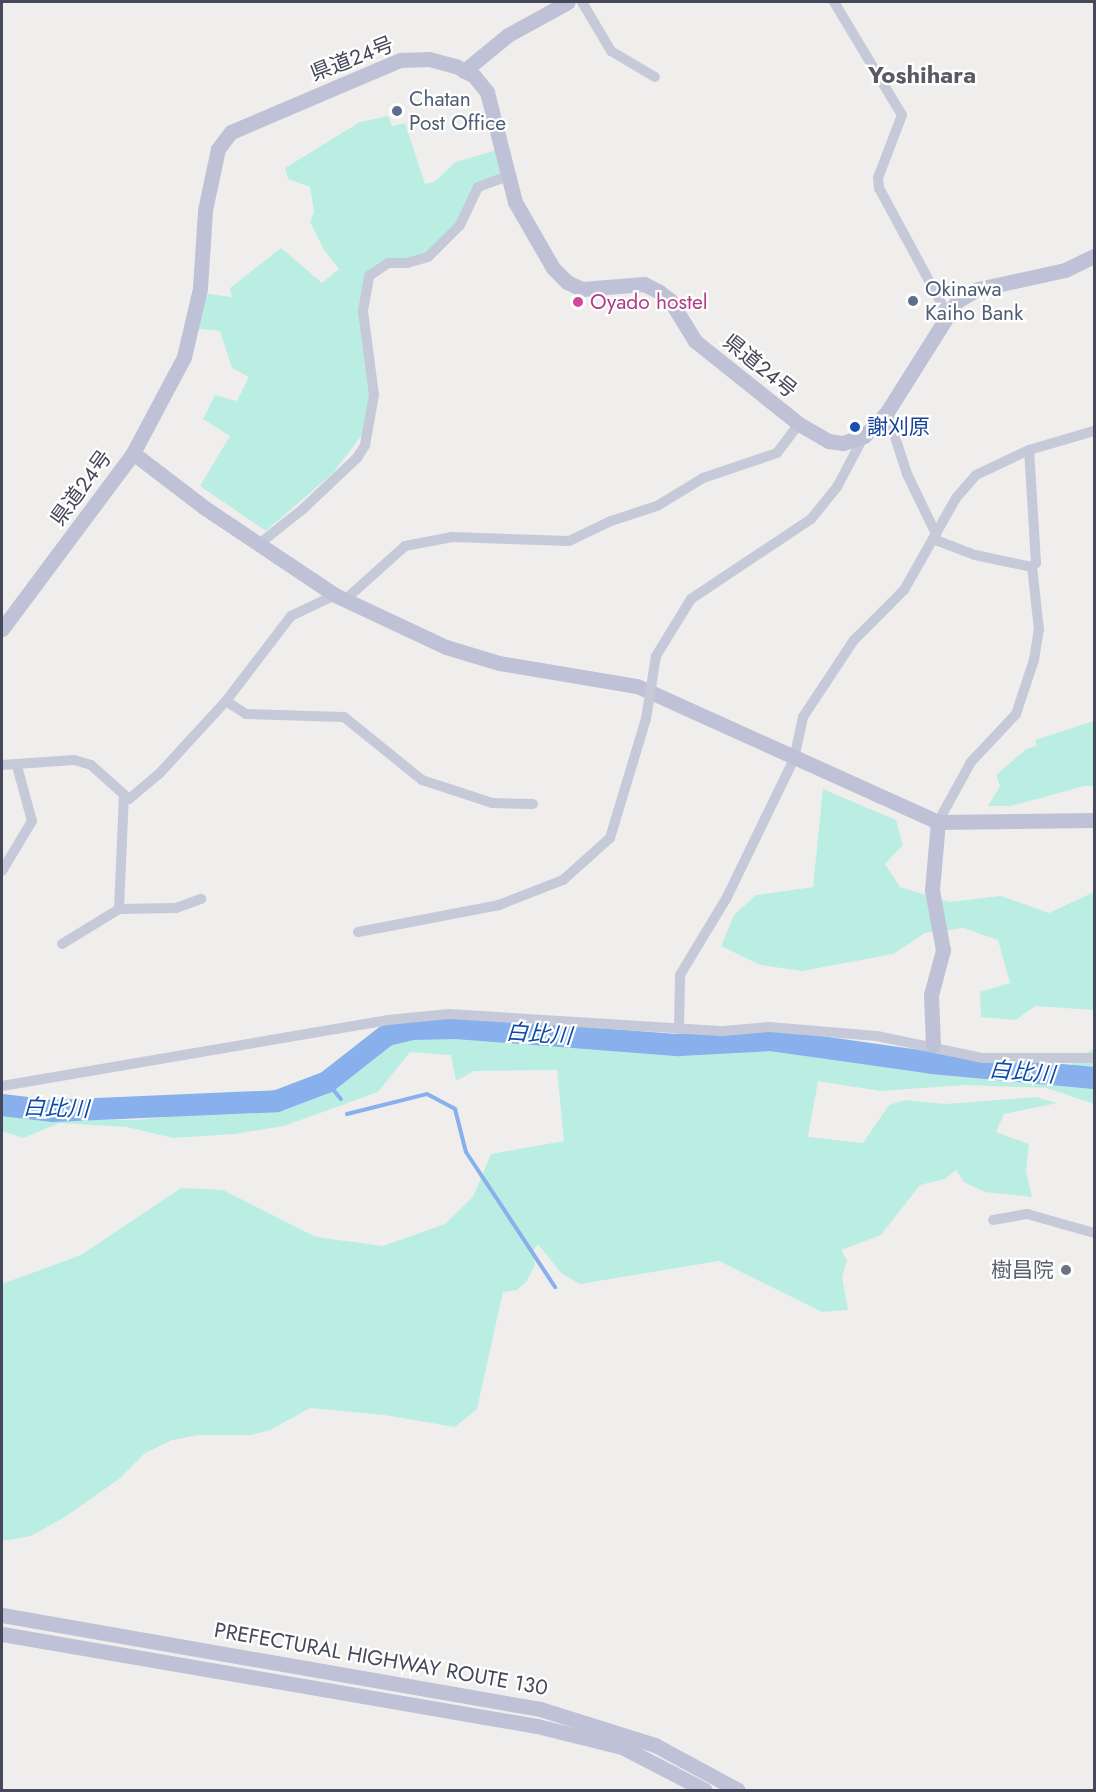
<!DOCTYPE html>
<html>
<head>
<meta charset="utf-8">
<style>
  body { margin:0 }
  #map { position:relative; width:1096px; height:1792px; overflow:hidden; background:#f0eeed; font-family:Jost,"Noto Sans JP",sans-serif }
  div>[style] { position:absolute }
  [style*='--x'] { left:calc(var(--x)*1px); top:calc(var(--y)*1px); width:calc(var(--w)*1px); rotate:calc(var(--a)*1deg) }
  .green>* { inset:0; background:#baeee3 }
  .stream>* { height:4px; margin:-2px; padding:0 2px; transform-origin:2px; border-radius:2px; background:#87b0ec }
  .river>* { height:22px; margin:-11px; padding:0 11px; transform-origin:11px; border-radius:11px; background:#87b0ec }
  .street>* { height:10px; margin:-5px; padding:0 5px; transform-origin:5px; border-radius:5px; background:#c6c9d8 }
  .secondary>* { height:15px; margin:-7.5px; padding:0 7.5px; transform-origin:7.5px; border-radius:7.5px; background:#bfc2d6 }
  .street-bridge>* { height:10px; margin:-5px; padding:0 5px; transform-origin:5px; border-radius:5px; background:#c6c9d8 }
  .dots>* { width:16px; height:16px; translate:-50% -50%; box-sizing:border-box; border:3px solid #fff; border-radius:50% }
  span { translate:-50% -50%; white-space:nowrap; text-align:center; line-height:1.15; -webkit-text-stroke:4.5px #fff; paint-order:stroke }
  .street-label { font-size:21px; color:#45485a }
  .service-label { font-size:21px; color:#4e5e75 }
  .left { translate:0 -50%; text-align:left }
  .hotel-label { font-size:21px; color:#b23c85 }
  .transit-label { font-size:21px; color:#164399 }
  .worship-label { font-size:21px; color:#5b616d }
  .right { translate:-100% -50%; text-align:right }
  .water-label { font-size:22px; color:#0c4ba7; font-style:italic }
  .quarter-label { font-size:24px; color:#5a5a62; font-weight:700 }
  .frame { position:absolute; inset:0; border:3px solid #45485a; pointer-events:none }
</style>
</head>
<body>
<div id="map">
  <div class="green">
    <div style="clip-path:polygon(388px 116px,392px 126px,405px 123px,425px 184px,434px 182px,456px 162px,500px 149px,508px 176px,481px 186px,459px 224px,433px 252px,382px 266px,363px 292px,370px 355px,369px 426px,333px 473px,266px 531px,200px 486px,230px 436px,203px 419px,215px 395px,237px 401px,249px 377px,232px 368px,220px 331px,193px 328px,202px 293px,232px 297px,230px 288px,281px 248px,322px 283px,339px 269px,324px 250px,310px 222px,314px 212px,310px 187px,288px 179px,285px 168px,360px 122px)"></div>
    <div style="clip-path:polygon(1094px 721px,1094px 786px,1084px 786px,1011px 806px,988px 806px,1000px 786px,996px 775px,1026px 749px,1037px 746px,1035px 740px)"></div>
    <div style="clip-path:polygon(823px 789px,896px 820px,903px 845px,885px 864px,900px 887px,949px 902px,1001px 896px,1049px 913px,1094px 892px,1094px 1010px,1035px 1006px,1016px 1020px,981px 1017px,980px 992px,1010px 983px,998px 940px,963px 928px,925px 933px,893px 954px,802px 971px,760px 965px,721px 946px,734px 915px,756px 895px,813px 887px)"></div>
    <div style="clip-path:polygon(474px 1023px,658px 1037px,785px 1036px,1010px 1067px,1067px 1068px,1094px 1048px,1094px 1104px,1047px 1088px,965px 1085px,880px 1091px,818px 1081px,808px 1137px,863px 1143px,889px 1105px,905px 1100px,945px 1104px,1036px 1097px,1057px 1103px,1004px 1114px,996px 1132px,1029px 1144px,1026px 1171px,1032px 1197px,985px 1192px,964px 1182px,956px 1170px,945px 1179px,920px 1185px,881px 1235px,841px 1250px,847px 1260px,842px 1277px,848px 1310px,822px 1312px,719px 1261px,580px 1284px,561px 1273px,538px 1244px,533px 1251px,535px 1265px,527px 1281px,517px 1290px,503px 1292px,477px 1409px,455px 1427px,384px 1415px,310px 1408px,270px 1430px,251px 1435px,199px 1435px,172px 1440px,145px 1453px,119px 1479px,65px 1517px,31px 1536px,2px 1541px,2px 1284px,81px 1255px,181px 1188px,223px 1190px,316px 1237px,383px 1246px,445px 1224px,473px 1197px,491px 1154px,564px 1141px,557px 1070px,474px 1071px,456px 1081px,451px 1055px,410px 1052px,378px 1092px,284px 1126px,234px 1134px,173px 1138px,127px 1127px,60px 1123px,23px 1138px,2px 1131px,2px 1109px,43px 1119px,135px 1120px,297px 1105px,332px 1090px,388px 1031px,420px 1024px)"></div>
  </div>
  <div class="stream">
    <div style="--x:327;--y:1082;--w:22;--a:51"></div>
    <div style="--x:347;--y:1114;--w:82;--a:-14"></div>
    <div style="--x:427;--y:1094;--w:32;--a:28"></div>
    <div style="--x:455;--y:1109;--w:44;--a:75.7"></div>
    <div style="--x:466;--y:1152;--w:162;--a:56.6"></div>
  </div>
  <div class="river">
    <div style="--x:2;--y:1105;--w:50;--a:6.8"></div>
    <div style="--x:52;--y:1111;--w:225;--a:-2.5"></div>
    <div style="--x:277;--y:1101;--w:53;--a:-20.8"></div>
    <div style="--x:327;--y:1082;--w:76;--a:-38.1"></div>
    <div style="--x:387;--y:1035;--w:26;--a:-13"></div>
    <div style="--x:412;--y:1029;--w:44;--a:-1.3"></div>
    <div style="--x:456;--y:1028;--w:224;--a:4.4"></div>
    <div style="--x:679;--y:1045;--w:92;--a:-3.1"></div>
    <div style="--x:771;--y:1040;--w:163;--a:8.1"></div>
    <div style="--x:932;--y:1063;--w:163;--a:5.3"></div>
  </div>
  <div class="street">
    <div style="--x:582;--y:2;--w:57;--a:59.4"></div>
    <div style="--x:611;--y:51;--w:51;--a:30.6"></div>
    <div style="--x:834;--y:2;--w:132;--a:59"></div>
    <div style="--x:902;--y:115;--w:67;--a:110.9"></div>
    <div style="--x:878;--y:178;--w:10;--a:84"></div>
    <div style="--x:879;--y:188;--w:141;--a:61.6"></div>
    <div style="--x:887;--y:412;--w:65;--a:72.1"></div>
    <div style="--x:907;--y:474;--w:67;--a:64.2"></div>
    <div style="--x:933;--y:539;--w:45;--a:20.9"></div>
    <div style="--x:975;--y:555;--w:58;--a:11.9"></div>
    <div style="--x:259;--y:544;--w:56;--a:-38.5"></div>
    <div style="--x:303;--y:509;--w:74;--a:-43.4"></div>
    <div style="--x:357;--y:458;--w:15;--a:-58"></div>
    <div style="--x:365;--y:445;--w:51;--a:-79.8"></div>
    <div style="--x:374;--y:395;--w:85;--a:-97.5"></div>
    <div style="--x:363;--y:311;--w:36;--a:-80"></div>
    <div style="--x:369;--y:276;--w:23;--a:-34"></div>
    <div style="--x:388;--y:263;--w:19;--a:0"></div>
    <div style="--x:407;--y:263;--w:22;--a:-16"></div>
    <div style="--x:428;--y:257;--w:45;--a:-45"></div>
    <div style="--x:460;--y:225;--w:42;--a:-64.7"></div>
    <div style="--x:478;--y:187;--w:32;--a:-20"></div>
    <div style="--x:346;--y:599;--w:79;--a:-41.9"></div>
    <div style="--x:405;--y:546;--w:48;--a:-10.8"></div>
    <div style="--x:452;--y:537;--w:117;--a:2"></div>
    <div style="--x:569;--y:541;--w:47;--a:-25.5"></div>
    <div style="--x:611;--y:521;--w:48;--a:-18.1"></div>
    <div style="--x:657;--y:506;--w:54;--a:-31.3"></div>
    <div style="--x:703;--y:478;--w:78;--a:-18.7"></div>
    <div style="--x:777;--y:453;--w:36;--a:-53"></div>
    <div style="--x:656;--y:656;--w:67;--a:-58.4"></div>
    <div style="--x:691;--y:599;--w:144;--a:-33.7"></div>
    <div style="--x:811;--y:519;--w:41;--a:-50.9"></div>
    <div style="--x:837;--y:487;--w:58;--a:-62.1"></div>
    <div style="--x:226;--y:701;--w:24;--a:33"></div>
    <div style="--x:246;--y:714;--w:98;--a:1.8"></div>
    <div style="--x:344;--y:717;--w:100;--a:38.9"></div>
    <div style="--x:422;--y:780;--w:74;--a:18.2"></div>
    <div style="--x:492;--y:803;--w:41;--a:1.4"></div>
    <div style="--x:2;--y:765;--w:72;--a:-4"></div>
    <div style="--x:74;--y:760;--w:18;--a:16"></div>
    <div style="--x:91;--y:765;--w:51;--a:41.8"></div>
    <div style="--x:129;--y:799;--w:39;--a:-40"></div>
    <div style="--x:159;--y:774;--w:99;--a:-47.5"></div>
    <div style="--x:226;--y:701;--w:107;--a:-52.6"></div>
    <div style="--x:291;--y:616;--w:49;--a:-25.5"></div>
    <div style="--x:938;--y:822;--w:68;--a:-61.2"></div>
    <div style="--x:971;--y:762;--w:66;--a:-46.8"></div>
    <div style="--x:1016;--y:714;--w:57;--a:-71.6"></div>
    <div style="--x:1034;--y:660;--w:30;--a:-81"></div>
    <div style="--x:1039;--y:630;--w:63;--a:-96.3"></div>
    <div style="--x:1032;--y:567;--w:6;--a:-45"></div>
    <div style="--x:1036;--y:563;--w:113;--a:-93.5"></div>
    <div style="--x:2;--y:871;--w:58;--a:-59"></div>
    <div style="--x:32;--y:821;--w:57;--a:-105.3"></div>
    <div style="--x:119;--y:909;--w:114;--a:-87.5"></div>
    <div style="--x:358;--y:932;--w:144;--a:-10.8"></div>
    <div style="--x:499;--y:905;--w:69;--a:-21.3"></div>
    <div style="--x:563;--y:880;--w:63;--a:-41.8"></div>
    <div style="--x:610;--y:838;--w:124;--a:-73.2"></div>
    <div style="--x:62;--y:944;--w:67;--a:-31.6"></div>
    <div style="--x:119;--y:909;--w:57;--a:-1"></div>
    <div style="--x:176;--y:908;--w:27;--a:-20"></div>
    <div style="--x:679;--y:1029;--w:54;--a:-88.9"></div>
    <div style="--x:680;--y:975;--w:91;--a:-58.9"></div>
    <div style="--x:727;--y:897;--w:153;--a:-64.1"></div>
    <div style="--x:794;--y:759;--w:43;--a:-77.9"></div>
    <div style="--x:803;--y:717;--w:92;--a:-56.5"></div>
    <div style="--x:854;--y:640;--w:71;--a:-45"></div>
    <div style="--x:904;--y:590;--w:106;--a:-60.5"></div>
    <div style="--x:956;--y:498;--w:30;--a:-49"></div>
    <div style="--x:976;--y:475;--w:59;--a:-25.3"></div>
    <div style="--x:1029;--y:450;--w:68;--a:-16.3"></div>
    <div style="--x:2;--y:1086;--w:392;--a:-9.7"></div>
    <div style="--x:388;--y:1020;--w:61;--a:-5.6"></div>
    <div style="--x:449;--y:1014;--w:275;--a:3.6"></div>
    <div style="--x:723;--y:1031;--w:46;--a:-5"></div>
    <div style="--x:769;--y:1027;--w:108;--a:4.8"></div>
    <div style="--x:877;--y:1036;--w:107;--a:11.8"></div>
    <div style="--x:982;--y:1058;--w:112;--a:0"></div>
    <div style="--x:993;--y:1220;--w:35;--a:-10"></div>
    <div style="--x:1027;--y:1214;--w:70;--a:15.8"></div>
  </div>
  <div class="secondary">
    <div style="--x:464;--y:71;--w:57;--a:-39.3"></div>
    <div style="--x:508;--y:35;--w:68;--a:-28.8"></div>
    <div style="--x:133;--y:453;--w:91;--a:37.4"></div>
    <div style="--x:205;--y:508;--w:156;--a:33.8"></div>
    <div style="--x:335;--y:595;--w:123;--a:25.1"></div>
    <div style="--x:446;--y:647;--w:55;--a:16.8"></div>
    <div style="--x:499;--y:663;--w:140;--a:9.5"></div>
    <div style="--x:637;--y:686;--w:330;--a:24.3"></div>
    <div style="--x:938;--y:822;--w:156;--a:-0.7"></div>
    <div style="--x:2;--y:629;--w:219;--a:-53.3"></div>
    <div style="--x:133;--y:453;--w:109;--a:-62"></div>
    <div style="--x:184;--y:357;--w:71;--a:-76.9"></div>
    <div style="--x:200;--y:288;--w:78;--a:-86.3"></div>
    <div style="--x:205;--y:210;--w:62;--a:-78"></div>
    <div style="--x:218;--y:149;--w:21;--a:-53"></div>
    <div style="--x:231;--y:132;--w:184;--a:-23.1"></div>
    <div style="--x:400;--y:60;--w:29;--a:-2"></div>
    <div style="--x:429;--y:59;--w:28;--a:15"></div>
    <div style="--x:456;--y:66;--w:21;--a:29"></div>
    <div style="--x:474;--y:76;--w:21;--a:51"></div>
    <div style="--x:487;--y:92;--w:114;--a:75.7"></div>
    <div style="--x:515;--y:202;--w:76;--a:60.1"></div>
    <div style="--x:553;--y:268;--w:20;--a:45"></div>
    <div style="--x:567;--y:282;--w:17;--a:25"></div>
    <div style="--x:582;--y:289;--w:62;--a:-4.6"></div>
    <div style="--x:644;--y:284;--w:16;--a:27"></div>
    <div style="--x:658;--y:291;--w:15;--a:37"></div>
    <div style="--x:670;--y:300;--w:48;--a:58.6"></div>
    <div style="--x:695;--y:341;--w:133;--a:38.6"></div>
    <div style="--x:799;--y:424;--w:34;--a:30"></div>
    <div style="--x:828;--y:441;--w:15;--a:8"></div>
    <div style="--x:843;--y:443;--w:22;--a:-18"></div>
    <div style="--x:864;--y:436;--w:33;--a:-46"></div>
    <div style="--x:887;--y:412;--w:131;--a:-57.8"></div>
    <div style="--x:957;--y:301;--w:24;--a:-30"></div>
    <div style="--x:978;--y:289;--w:89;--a:-12.3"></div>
    <div style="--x:1065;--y:270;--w:32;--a:-26"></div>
    <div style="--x:933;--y:1045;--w:50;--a:-92.3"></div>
    <div style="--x:931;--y:995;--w:47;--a:-75.1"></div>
    <div style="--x:943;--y:950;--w:61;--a:-100.4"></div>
    <div style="--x:932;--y:890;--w:68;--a:-85"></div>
    <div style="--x:2;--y:1615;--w:546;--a:9.91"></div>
    <div style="--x:540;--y:1709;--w:121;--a:17.4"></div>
    <div style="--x:655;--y:1745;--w:94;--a:28.5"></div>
    <div style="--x:2;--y:1634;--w:543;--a:9.76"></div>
    <div style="--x:537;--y:1726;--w:88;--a:13.9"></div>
    <div style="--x:622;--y:1747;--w:93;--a:27.4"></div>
  </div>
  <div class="street-bridge">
    <div style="--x:646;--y:719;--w:64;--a:-81"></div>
  </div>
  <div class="dots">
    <div style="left:397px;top:111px;background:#5c6f8a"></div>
    <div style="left:913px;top:301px;background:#5c6f8a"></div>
    <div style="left:578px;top:302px;background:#d1479c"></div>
    <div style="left:855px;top:427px;background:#1a4fb4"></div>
    <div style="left:1066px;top:1270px;background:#6b7280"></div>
  </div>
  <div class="street-label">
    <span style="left:352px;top:59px;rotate:-21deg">県道24号</span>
    <span style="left:760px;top:366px;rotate:39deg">県道24号</span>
    <span style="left:81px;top:488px;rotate:-54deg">県道24号</span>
    <span style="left:381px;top:1659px;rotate:10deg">PREFECTURAL HIGHWAY ROUTE 130</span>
  </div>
  <div class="service-label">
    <span class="left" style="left:409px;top:111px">Chatan<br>Post Office</span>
    <span class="left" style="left:925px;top:301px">Okinawa<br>Kaiho Bank</span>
  </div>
  <div class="hotel-label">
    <span class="left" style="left:590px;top:302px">Oyado hostel</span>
  </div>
  <div class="transit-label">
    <span class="left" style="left:867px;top:427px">謝刈原</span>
  </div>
  <div class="worship-label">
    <span class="right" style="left:1054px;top:1270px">樹昌院</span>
  </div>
  <div class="water-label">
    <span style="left:539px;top:1034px;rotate:4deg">白比川</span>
    <span style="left:1022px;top:1072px;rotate:5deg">白比川</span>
    <span style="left:56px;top:1108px;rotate:2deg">白比川</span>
  </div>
  <div class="quarter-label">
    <span style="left:922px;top:75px">Yoshihara</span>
  </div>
  <div class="frame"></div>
</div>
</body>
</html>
